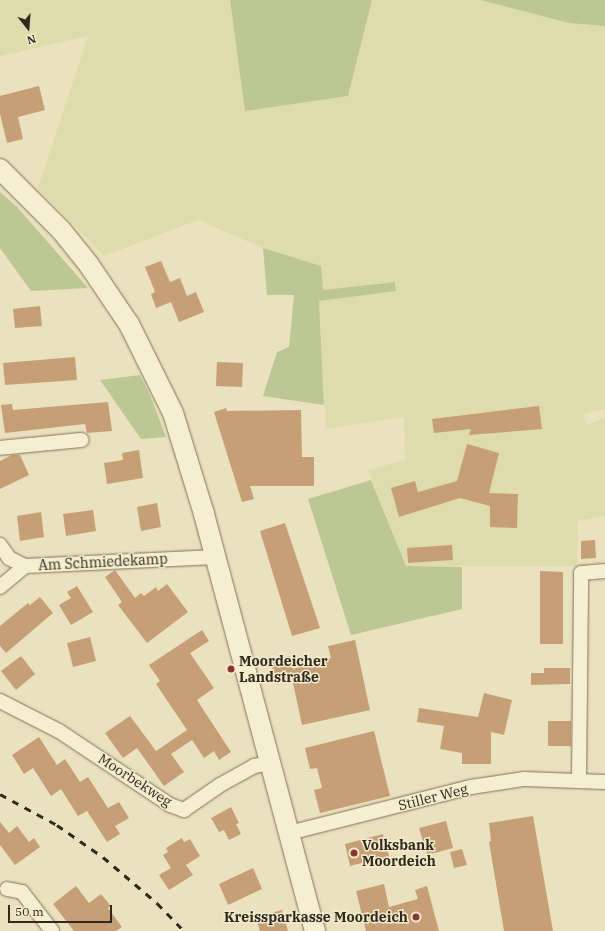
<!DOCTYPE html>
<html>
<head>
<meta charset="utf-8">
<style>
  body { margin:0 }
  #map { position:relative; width:605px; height:931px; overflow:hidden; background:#eae1be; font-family:"IBM Plex Serif",serif }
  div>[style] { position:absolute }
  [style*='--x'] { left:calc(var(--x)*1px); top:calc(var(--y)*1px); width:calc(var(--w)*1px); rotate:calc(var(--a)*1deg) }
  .farmland>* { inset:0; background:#dfdcac }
  .green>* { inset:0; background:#bcc794 }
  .building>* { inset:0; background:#c69f76 }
  .roads { filter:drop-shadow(0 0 1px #827258) drop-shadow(0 0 1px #827258) }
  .street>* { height:14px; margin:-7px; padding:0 7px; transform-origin:7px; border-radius:7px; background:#f6eed1 }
  .secondary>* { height:20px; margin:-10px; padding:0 10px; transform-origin:10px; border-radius:10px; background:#f6eed1 }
  .rail>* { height:3px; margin-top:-1.5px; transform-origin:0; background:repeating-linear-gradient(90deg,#32291c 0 7px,transparent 0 14px) }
  .dots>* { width:11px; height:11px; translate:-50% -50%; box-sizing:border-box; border:2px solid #f2ebcd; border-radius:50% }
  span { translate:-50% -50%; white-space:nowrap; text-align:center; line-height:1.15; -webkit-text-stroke:3px #f2ebcd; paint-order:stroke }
  .street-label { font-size:14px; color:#32291c }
  .poi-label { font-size:14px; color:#32291c; font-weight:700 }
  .left { translate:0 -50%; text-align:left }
  .right { translate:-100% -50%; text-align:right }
  .north { position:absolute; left:8px; top:8px; width:40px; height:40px; -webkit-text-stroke:3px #f2ebcd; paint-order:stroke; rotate:163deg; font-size:11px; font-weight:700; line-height:16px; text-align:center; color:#32291c }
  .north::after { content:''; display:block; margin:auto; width:14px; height:18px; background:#32291c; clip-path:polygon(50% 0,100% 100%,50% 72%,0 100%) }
  .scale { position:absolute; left:8px; top:905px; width:104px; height:18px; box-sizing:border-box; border:2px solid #32291c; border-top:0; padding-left:5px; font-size:12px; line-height:14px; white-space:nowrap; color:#32291c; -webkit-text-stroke:3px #f2ebcd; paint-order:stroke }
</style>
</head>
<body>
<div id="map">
  <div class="farmland">
    <div style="clip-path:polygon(0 0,230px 0,246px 111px,348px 96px,372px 0,479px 0,569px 23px,605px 26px,605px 409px,583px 414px,586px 425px,605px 418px,605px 516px,578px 521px,577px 566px,406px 566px,368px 470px,405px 460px,404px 417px,326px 429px,319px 300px,396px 291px,395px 282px,323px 290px,320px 266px,263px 248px,198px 220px,104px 256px,38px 188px,88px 36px,0 56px)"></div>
  </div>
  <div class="green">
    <div style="clip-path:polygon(230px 0,372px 0,348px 96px,245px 111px)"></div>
    <div style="clip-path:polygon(480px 0,605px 0,605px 26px,569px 23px)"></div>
    <div style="clip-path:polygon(0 192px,17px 207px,88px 288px,31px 291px,0 248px)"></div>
    <div style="clip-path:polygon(263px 248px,321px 266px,323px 290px,395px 282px,396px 291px,319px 301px,324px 405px,263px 396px,277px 352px,289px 347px,294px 295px,267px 295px)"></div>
    <div style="clip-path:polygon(140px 375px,150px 395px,166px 437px,141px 439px,100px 380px)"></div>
    <div style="clip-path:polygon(371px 480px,406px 566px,462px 567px,462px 609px,351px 635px,308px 499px)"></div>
  </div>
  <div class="building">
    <div style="clip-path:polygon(39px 86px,45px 110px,18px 117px,23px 139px,7px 143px,0 114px,0 96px)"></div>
    <div style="clip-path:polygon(161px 261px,170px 282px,180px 278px,187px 296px,196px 292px,204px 312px,179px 322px,171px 302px,156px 308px,151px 294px,155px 292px,145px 267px)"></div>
    <div style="clip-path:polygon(40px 306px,42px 326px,15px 328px,13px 309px)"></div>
    <div style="clip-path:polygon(75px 357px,77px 380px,5px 385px,3px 363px)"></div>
    <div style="clip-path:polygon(217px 362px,243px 363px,242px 387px,216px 386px)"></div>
    <div style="clip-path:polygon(108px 402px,112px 431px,87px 433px,85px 424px,5px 433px,1px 405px,12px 404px,13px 410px)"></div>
    <div style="clip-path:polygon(539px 406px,542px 429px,469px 435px,471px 429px,434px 433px,432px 419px)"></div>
    <div style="clip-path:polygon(226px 408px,227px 411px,301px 410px,302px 457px,314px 457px,314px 486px,250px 486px,254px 499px,242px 502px,214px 412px)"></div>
    <div style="clip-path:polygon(467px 444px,499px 453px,489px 493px,518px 494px,517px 528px,490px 527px,490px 506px,460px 498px,399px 517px,391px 488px,415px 481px,418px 492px,457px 481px)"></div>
    <div style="clip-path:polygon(139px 450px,143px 478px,107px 484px,104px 463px,123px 460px,122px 453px)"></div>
    <div style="clip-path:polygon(12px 455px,20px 455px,29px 475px,0 489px,0 461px)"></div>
    <div style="clip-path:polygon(157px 503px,161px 527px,141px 531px,137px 507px)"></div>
    <div style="clip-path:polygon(93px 510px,96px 531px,66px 536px,63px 514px)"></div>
    <div style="clip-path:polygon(41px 512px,44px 537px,20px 541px,17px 516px)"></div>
    <div style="clip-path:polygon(285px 523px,320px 628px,292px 636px,260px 531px)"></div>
    <div style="clip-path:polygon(595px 540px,596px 558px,581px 559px,581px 541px)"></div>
    <div style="clip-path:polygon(452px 545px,453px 560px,408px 563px,407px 548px)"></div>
    <div style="clip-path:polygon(115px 570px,135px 598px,141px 593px,144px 596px,156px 587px,158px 591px,167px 584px,188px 612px,147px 643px,118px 605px,122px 602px,105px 577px)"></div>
    <div style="clip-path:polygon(540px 571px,563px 572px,563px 644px,540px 644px)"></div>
    <div style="clip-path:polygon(77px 586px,93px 612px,71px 625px,59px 605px,71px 598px,67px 592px)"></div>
    <div style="clip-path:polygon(40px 597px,53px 613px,6px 653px,0 646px,0 626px,28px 603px,30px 605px)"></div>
    <div style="clip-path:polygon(202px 630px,209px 641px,190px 653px,214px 688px,197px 700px,231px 752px,219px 760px,214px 751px,204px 758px,192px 740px,171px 754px,184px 772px,164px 786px,137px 748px,123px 758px,105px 733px,130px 716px,156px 751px,187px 730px,156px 684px,160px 681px,149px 665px)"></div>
    <div style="clip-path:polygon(90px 637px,96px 661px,73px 667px,67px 643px)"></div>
    <div style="clip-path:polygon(355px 640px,370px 710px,302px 725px,292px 678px,276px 683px,270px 661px,290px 656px,293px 669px,331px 658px,328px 646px)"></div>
    <div style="clip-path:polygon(21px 656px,35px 674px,16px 690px,1px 671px)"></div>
    <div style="clip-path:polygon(544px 668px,570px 668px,570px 684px,531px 685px,531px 673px,544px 673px)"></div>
    <div style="clip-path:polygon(484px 693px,512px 700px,504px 735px,491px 732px,491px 764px,462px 764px,462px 753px,440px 749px,444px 726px,417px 722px,419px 708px,478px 717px)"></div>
    <div style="clip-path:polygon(548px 721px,571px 721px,571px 746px,548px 746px)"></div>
    <div style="clip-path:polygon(374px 731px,390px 796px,320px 813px,314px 790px,322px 788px,317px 768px,310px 769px,305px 748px)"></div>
    <div style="clip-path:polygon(39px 737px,57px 765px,65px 759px,80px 782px,88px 777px,108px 808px,119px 802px,129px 818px,115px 826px,120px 834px,107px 842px,87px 811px,78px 816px,61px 789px,51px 796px,33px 768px,24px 774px,12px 755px)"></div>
    <div style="clip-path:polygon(231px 807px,239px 823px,236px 824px,241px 834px,229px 840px,224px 830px,219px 832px,211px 818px)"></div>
    <div style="clip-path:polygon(533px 816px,553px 931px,504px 931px,489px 842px,491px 841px,489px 823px)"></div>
    <div style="clip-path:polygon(446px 821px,453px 848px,427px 855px,419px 828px)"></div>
    <div style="clip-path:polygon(0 822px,9px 833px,17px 826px,29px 842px,34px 838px,40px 847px,15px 865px,0 845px)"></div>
    <div style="clip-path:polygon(383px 834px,389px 856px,350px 866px,345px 844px)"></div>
    <div style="clip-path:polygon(182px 838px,184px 842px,190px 839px,200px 856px,186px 865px,193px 875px,169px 890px,159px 875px,171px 868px,163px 855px,168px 852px,166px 848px)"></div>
    <div style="clip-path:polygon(462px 849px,467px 865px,454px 868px,450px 852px)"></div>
    <div style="clip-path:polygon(253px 868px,262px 889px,228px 905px,219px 884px)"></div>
    <div style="clip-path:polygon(384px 884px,389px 907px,418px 899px,415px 890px,427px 886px,439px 931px,366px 931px,356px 891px)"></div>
    <div style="clip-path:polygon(76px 886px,89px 903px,101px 894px,111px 906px,108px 908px,122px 927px,116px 931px,74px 931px,53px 904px)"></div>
    <div style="clip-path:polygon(282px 910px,288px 931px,260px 931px,256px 917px)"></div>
  </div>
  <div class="roads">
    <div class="street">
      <div style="--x:0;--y:448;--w:82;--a:-5.6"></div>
      <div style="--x:0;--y:545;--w:16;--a:55"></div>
      <div style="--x:9;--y:558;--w:18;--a:27"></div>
      <div style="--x:25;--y:566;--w:191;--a:-2.7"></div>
      <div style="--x:0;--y:587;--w:33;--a:-40"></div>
      <div style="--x:0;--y:701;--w:66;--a:27"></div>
      <div style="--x:59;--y:731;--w:133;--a:33.7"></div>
      <div style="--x:170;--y:805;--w:15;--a:20"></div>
      <div style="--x:184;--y:810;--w:44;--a:-34.8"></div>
      <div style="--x:220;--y:785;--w:39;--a:-29"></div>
      <div style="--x:254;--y:766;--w:17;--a:-10"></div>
      <div style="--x:579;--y:780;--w:207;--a:-89.4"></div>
      <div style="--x:581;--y:573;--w:24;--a:-5"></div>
      <div style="--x:289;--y:833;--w:188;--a:-14.2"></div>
      <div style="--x:471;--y:787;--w:54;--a:-8.6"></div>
      <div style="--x:524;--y:779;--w:81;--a:2.1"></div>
      <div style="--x:7;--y:889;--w:15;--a:11"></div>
      <div style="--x:22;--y:892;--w:49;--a:52.4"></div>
    </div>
    <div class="secondary">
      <div style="--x:0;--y:169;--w:86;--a:45"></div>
      <div style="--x:61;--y:230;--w:45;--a:51.3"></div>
      <div style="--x:89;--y:265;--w:71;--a:55.9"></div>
      <div style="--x:129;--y:324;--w:99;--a:63.7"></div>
      <div style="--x:173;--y:413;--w:106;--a:72.9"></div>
      <div style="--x:204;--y:514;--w:432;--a:75.1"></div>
    </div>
  </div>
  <div class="rail">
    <div style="--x:0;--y:794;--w:65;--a:28.5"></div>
    <div style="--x:57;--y:825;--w:56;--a:34.8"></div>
    <div style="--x:103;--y:857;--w:71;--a:40.4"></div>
    <div style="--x:157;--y:903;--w:39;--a:46"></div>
  </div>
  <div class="dots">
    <div style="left:231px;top:669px;background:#8d352c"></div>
    <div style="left:354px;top:853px;background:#8d352c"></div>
    <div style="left:416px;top:917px;background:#8d352c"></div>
  </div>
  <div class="street-label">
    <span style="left:103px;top:562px;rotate:-3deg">Am Schmiedekamp</span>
    <span style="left:135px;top:780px;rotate:33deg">Moorbekweg</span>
    <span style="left:433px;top:797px;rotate:-14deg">Stiller Weg</span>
  </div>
  <div class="poi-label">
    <span class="left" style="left:239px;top:669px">Moordeicher<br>Landstraße</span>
    <span class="left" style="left:362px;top:853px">Volksbank<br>Moordeich</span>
    <span class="right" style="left:408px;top:917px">Kreissparkasse Moordeich</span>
  </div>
  <div class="north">N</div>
  <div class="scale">50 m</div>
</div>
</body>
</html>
